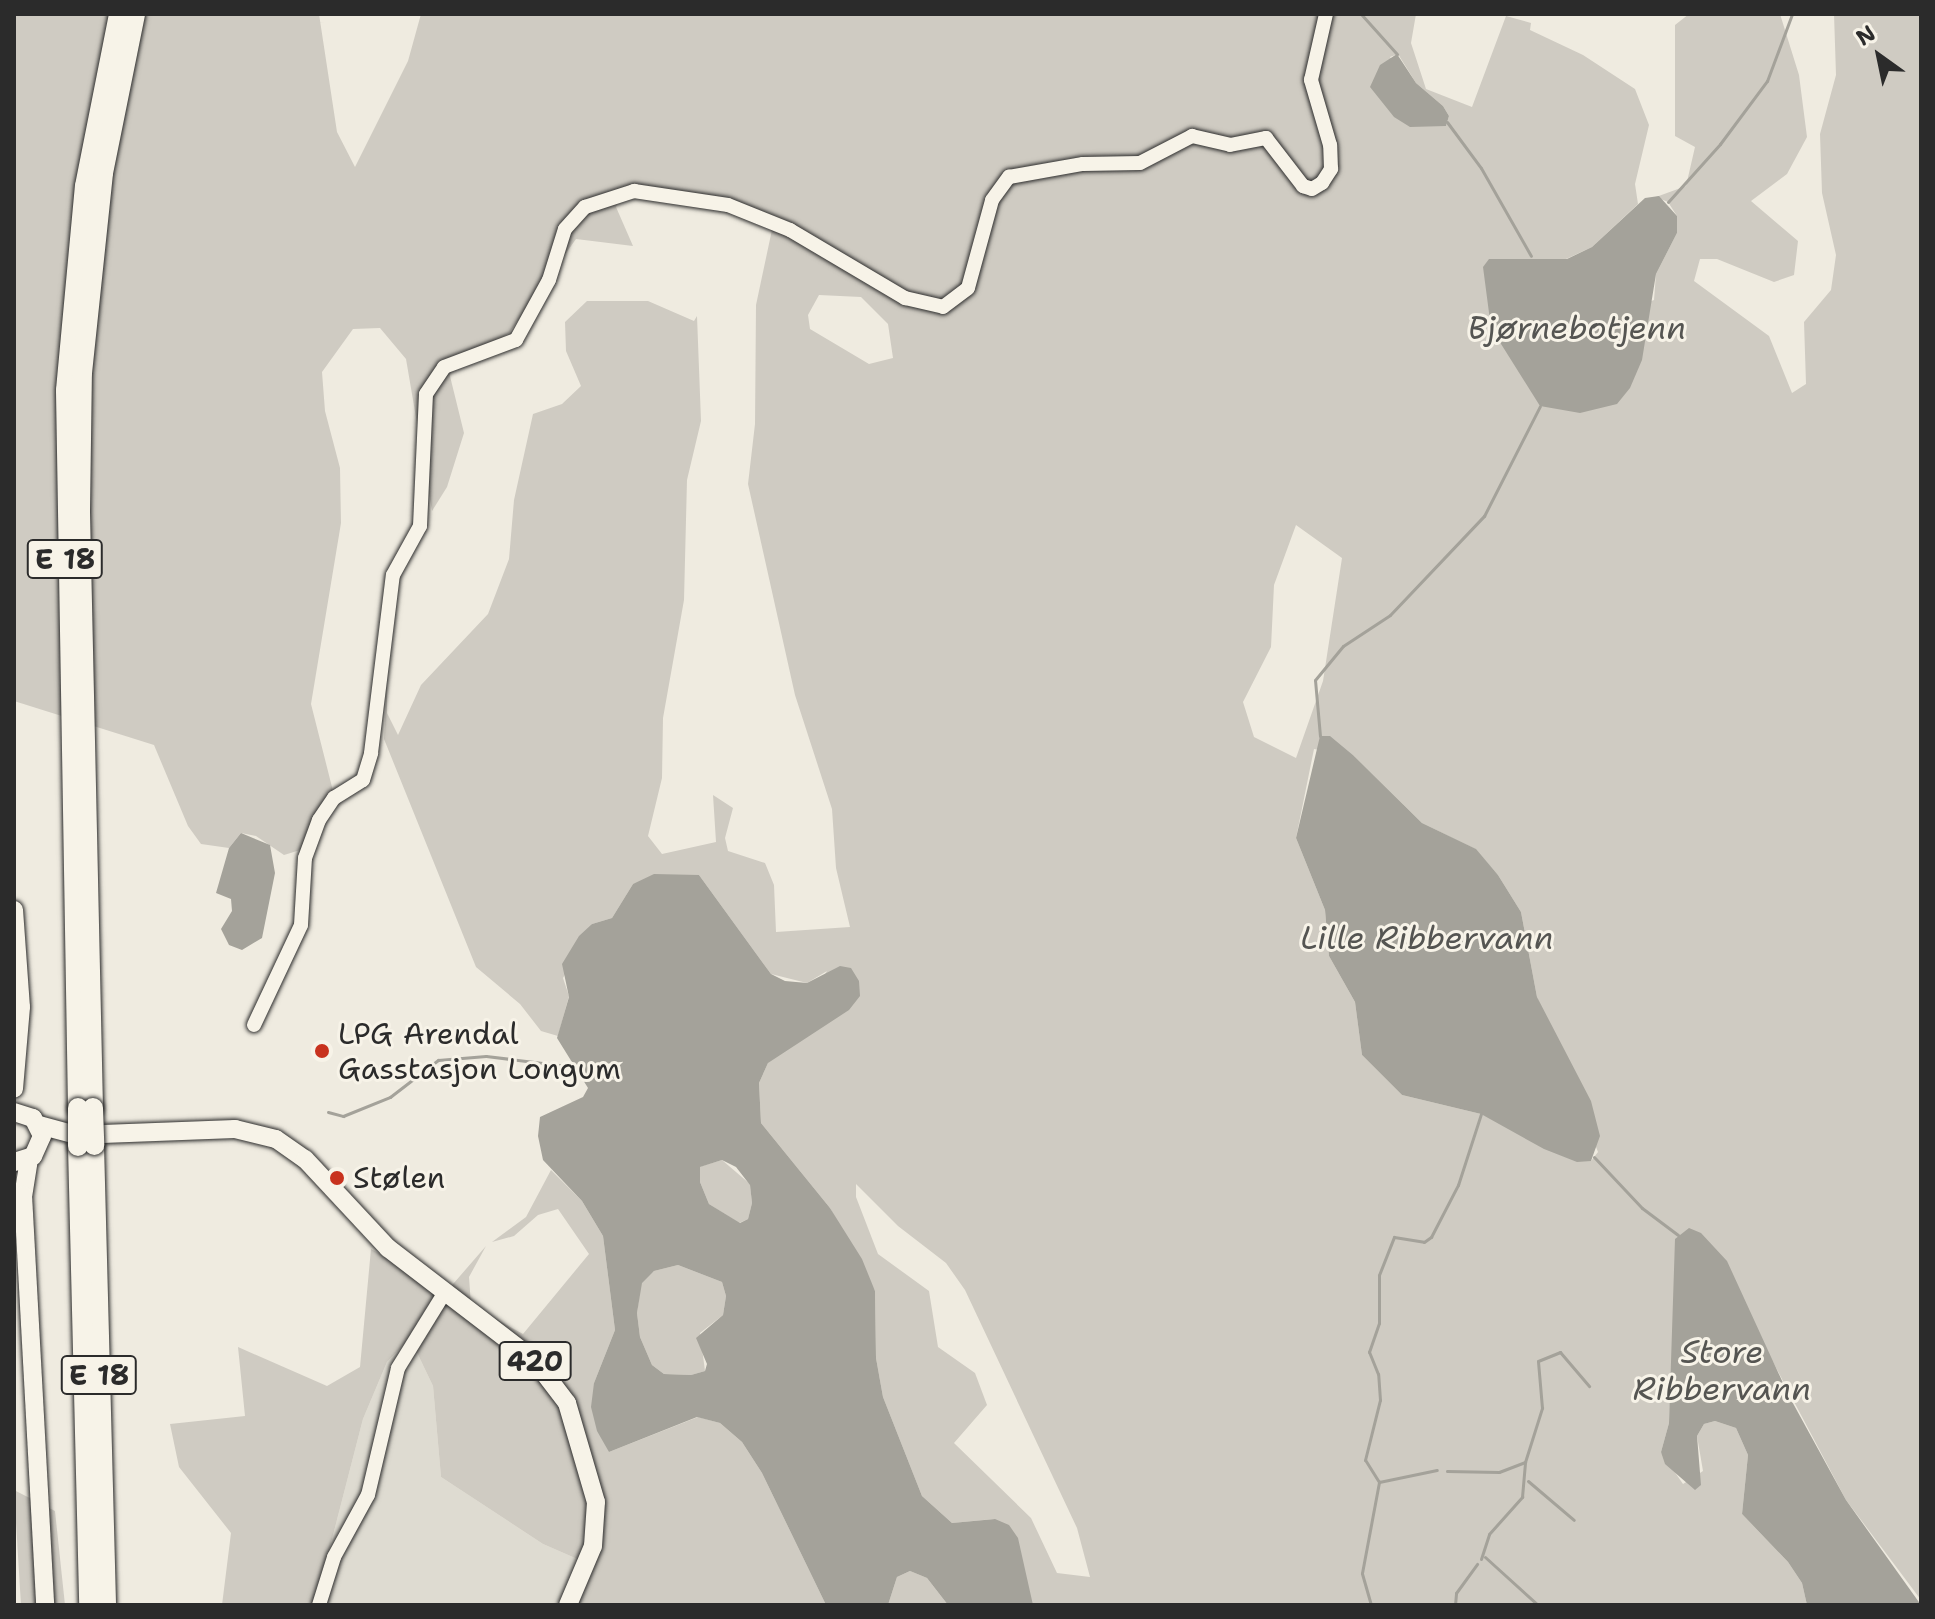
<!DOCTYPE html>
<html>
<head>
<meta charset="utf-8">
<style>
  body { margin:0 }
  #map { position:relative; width:1935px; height:1619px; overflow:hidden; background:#efebe0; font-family:"Shantell Sans",sans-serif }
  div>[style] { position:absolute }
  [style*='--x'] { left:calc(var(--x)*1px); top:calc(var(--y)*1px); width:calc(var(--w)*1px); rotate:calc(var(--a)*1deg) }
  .built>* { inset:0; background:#dedbd1 }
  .green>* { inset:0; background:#cfcbc2 }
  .water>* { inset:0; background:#a4a29a }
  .stream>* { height:3px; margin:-1.5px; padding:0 1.5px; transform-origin:1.5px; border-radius:1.5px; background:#a4a29a }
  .roads { filter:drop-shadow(0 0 2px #2b2b2b) drop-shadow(0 0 2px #2b2b2b) }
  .minor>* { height:14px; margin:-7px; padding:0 7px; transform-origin:7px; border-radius:7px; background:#f7f3e8 }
  .major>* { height:18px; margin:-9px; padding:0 9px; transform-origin:9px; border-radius:9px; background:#f7f3e8 }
  .highway>* { height:20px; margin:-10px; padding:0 10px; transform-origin:10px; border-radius:10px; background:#f7f3e8 }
  .bridges { filter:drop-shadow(0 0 2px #2b2b2b) drop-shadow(0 0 2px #2b2b2b) }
  .highway-bridge>* { height:20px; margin:-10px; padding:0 10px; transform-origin:10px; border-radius:10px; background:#f7f3e8 }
  .dots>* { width:22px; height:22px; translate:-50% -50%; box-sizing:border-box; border:4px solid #f7f3e8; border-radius:50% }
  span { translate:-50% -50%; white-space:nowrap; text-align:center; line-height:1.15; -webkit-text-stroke:6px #f7f3e8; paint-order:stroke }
  .shield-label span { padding:2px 6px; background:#f7f3e8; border:2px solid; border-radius:6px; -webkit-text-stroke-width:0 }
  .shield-label { font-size:28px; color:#2b2b2b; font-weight:700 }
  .poi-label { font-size:30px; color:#2b2b2b }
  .left { translate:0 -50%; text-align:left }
  .water-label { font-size:32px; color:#555552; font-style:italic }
  .frame { position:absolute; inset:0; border:16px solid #2b2b2b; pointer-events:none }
  .north { position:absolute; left:1839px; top:16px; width:80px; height:80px; -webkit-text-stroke:6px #f7f3e8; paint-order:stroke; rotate:327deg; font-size:22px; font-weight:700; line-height:32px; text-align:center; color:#2b2b2b }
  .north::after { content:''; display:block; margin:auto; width:28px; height:36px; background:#2b2b2b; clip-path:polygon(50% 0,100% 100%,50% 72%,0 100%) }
</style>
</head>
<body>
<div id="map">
  <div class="built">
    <div style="clip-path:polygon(410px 1338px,433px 1386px,441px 1477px,543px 1544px,582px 1561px,577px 1605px,315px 1605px,363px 1419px,387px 1362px)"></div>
  </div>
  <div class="green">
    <div style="clip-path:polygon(evenodd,14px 14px,319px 14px,337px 132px,355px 167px,408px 61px,421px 14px,1416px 14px,1411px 43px,1426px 89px,1472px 107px,1506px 16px,1531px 23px,1530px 30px,1583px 55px,1635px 89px,1649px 125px,1635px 184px,1638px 204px,1592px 247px,1566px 259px,1489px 259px,1491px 328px,1512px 357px,1654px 300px,1656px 274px,1677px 233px,1677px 216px,1668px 202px,1656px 197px,1686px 186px,1695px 147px,1675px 136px,1675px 25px,1689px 14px,1780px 14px,1799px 75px,1807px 137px,1787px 174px,1751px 201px,1798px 241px,1794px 275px,1774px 282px,1717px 259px,1700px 259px,1694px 281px,1769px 336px,1792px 393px,1806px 384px,1804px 322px,1831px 290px,1836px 255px,1822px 193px,1820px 134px,1836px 75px,1834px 14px,1921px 14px,1921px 1600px,1846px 1500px,1773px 1362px,1678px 1235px,1669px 1423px,1661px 1452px,1683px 1484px,1703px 1471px,1697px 1436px,1704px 1424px,1715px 1421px,1736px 1428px,1748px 1455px,1742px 1514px,1788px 1562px,1802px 1583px,1807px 1605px,1033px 1605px,994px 1519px,952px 1523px,922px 1496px,883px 1397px,876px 1358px,875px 1291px,830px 1208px,761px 1123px,759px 1083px,768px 1063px,827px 971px,807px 983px,771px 974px,699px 875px,633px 884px,612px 918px,592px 924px,563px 978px,569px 996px,558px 1036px,541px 1031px,520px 1004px,476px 967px,384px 739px,387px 678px,387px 713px,398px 735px,421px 685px,488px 614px,509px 559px,514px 500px,533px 414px,562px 404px,581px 386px,566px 351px,565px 322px,587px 301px,648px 301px,694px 321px,697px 316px,701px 421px,687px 480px,684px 600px,663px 718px,662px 778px,648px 836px,662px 854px,716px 842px,713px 795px,733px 808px,725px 838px,728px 851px,765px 863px,774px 885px,776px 932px,850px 927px,836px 868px,832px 809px,795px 695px,748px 484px,755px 424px,756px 305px,773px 225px,735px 207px,622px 193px,616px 207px,633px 246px,576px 239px,509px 333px,449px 372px,464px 433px,447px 487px,432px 511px,406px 359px,380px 328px,353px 329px,322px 372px,325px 411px,340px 468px,341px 523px,311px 704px,333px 791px,310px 847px,284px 855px,256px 836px,241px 833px,229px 848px,201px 844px,188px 826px,154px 745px,14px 701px,14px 14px,1398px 54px,1416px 83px,1443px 106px,1449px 116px,1446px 126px,1390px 57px,1398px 54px,14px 14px,819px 295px,861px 297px,888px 324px,893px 358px,869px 364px,810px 329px,808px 315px,819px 295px,14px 14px,1296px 525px,1342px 558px,1323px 681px,1296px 758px,1254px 737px,1243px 702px,1271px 647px,1274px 585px,1296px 525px,14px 14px,1314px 749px,1354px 756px,1422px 823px,1475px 849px,1498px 875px,1521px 912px,1537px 997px,1598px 1152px,1591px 1161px,1481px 1114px,1402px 1095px,1362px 1055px,1355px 1002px,1329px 956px,1325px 910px,1296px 838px,1314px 749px,14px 14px,856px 1184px,898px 1226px,946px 1263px,965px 1290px,1077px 1528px,1090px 1577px,1057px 1573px,1031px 1518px,954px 1443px,987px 1405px,975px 1373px,938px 1347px,929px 1291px,878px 1254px,856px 1197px,856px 1184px)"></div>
    <div style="clip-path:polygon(722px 1160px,750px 1184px,752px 1203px,748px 1219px,739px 1223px,709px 1204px,700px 1182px,699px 1167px)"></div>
    <div style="clip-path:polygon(551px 1170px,582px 1201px,603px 1236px,615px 1330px,594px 1383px,609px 1452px,698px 1417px,720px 1423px,742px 1442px,762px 1473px,826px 1605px,577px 1605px,582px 1561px,543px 1544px,441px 1477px,433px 1386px,410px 1338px,387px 1362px,363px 1419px,315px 1605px,222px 1605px,231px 1533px,179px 1467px,170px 1424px,245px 1416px,238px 1347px,327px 1386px,360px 1367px,371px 1249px,447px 1291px,486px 1246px,469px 1277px,471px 1305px,523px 1334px,589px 1254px,558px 1209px,538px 1215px,514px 1236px,492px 1242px,526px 1217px)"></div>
    <div style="clip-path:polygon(678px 1265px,722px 1282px,726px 1296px,723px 1315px,700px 1333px,705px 1371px,691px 1375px,664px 1374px,652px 1365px,640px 1337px,637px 1313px,641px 1283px,654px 1271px)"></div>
    <div style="clip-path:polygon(14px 1490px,55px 1511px,65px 1605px,21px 1605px)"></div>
    <div style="clip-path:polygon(910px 1571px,927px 1578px,948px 1605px,888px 1605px,897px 1577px)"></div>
  </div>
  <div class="water">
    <div style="clip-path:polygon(1397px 54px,1416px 83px,1443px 106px,1449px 116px,1446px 126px,1410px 127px,1394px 117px,1370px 87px,1380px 65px)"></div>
    <div style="clip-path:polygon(1659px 196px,1677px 216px,1677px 233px,1656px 274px,1642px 360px,1630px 388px,1617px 404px,1580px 413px,1540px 406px,1491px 328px,1483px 267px,1489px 259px,1567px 259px,1592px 247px,1645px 198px)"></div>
    <div style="clip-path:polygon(1320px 736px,1330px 736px,1354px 756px,1422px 823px,1476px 849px,1498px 875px,1521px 912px,1537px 997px,1591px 1101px,1600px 1136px,1591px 1161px,1577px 1162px,1544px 1149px,1481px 1114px,1402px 1095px,1362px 1055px,1355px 1002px,1329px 956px,1325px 910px,1296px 838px)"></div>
    <div style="clip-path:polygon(241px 833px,270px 845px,275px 873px,262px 938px,242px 950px,229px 945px,221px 929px,232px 911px,231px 899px,216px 893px,229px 848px)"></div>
    <div style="clip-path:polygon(evenodd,654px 874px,699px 875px,771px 974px,785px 981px,807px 983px,840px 966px,851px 968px,859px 981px,860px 996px,849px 1010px,768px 1063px,759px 1083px,761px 1123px,830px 1208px,862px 1259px,875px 1291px,876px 1358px,883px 1397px,922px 1496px,952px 1523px,995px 1519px,1009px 1525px,1018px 1538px,1033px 1605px,948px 1605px,927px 1578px,910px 1571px,897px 1577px,888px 1605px,826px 1605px,762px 1473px,742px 1442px,720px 1423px,697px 1417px,609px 1452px,597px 1431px,591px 1407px,594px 1383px,615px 1330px,603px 1236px,582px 1201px,543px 1160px,538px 1136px,540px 1117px,583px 1097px,588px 1088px,557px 1038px,569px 997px,562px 964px,579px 936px,592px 924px,612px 918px,633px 884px,654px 874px,722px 1160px,736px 1167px,750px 1185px,752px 1203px,748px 1219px,740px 1223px,709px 1204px,700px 1182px,700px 1167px,722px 1160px,654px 874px,678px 1265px,722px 1282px,726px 1296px,723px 1315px,696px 1338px,707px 1364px,705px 1371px,691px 1375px,664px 1374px,652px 1365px,640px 1337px,637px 1313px,642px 1283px,654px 1271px,678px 1265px)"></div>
    <div style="clip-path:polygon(1689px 1228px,1701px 1233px,1727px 1261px,1789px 1396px,1846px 1500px,1921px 1605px,1807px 1605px,1802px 1583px,1788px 1562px,1742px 1514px,1748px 1455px,1736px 1428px,1715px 1421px,1704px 1424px,1697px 1436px,1701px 1485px,1695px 1490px,1665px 1464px,1661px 1452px,1669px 1423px,1675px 1239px)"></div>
  </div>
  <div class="stream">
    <div style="--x:1361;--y:14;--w:54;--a:48"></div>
    <div style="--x:1447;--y:122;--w:57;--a:53.5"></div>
    <div style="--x:1481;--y:168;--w:101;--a:60.4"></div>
    <div style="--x:1668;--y:202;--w:78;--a:-48.1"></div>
    <div style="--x:1720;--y:144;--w:79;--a:-53.3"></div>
    <div style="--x:1767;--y:81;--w:72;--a:-69.5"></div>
    <div style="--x:1320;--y:736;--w:56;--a:-95.1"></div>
    <div style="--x:1315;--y:680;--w:44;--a:-50.5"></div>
    <div style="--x:1343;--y:646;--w:56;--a:-33.4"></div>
    <div style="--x:1390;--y:615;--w:137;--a:-46.5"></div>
    <div style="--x:1484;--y:516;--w:123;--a:-63"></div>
    <div style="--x:328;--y:1112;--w:16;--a:15"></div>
    <div style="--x:343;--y:1116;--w:51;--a:-22"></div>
    <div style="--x:390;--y:1097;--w:61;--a:-37.6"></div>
    <div style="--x:438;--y:1060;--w:48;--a:-4.8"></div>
    <div style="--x:486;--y:1056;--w:90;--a:7"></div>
    <div style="--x:1594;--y:1157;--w:70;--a:46.7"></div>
    <div style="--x:1642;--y:1208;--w:45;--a:36.9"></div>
    <div style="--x:1447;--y:1471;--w:52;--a:1.1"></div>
    <div style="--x:1499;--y:1472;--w:28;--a:-21"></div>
    <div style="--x:1525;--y:1462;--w:57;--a:-72.5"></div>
    <div style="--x:1542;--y:1408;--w:47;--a:-94.9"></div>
    <div style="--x:1538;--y:1361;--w:24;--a:-22"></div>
    <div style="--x:1560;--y:1352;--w:45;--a:49.5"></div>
    <div style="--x:1528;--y:1481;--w:60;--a:40.3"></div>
    <div style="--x:1379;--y:1482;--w:59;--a:-11.7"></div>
    <div style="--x:1485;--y:1557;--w:72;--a:42.2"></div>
    <div style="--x:1481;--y:1559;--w:26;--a:-72"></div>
    <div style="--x:1489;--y:1534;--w:50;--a:-48.3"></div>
    <div style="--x:1522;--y:1497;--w:34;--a:-85"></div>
    <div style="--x:1371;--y:1605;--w:33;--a:-106"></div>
    <div style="--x:1362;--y:1573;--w:93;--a:-79.4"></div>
    <div style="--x:1379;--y:1482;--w:26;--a:-122"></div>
    <div style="--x:1365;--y:1460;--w:62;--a:-76"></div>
    <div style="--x:1380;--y:1400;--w:26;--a:-94"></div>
    <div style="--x:1378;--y:1374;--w:24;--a:-112"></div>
    <div style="--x:1369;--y:1352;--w:31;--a:-71"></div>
    <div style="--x:1379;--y:1323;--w:48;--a:-90"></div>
    <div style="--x:1379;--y:1275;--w:41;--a:-68.5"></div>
    <div style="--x:1394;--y:1237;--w:30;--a:9"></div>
    <div style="--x:1424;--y:1242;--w:9;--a:-36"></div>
    <div style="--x:1431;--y:1237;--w:59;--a:-62.6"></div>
    <div style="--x:1458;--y:1185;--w:75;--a:-72.1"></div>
    <div style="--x:1455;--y:1605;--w:12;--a:-85"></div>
    <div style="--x:1456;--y:1593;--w:36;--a:-54"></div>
  </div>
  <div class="roads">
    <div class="minor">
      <div style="--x:254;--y:1025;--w:110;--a:-64.8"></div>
      <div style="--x:301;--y:925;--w:67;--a:-86.6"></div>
      <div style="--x:305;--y:858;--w:40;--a:-69.8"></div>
      <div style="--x:319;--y:820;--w:27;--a:-56"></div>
      <div style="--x:334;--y:798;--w:34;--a:-32"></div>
      <div style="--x:363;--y:780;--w:28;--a:-73"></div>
      <div style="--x:371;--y:753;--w:179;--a:-83"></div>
      <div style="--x:393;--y:575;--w:56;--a:-61.1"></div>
      <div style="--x:420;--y:526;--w:132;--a:-87.4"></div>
      <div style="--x:426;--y:394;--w:32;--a:-56"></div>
      <div style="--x:444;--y:367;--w:77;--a:-20.6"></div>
      <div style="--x:516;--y:340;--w:68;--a:-61.2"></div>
      <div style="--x:549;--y:280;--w:53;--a:-72.6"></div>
      <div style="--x:565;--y:229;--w:30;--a:-48"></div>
      <div style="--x:585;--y:207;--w:52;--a:-18.1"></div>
      <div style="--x:634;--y:191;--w:95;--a:8.5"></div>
      <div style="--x:728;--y:205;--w:67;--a:22"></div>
      <div style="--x:790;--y:230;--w:134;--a:30.6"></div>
      <div style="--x:905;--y:298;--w:39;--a:13"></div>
      <div style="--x:943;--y:307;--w:31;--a:-37"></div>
      <div style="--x:968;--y:288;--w:91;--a:-74.7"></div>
      <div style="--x:992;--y:200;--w:29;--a:-54"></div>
      <div style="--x:1009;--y:177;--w:75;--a:-10"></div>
      <div style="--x:1083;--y:164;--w:57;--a:-1"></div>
      <div style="--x:1140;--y:163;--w:59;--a:-27.4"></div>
      <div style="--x:1192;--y:136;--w:39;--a:13"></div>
      <div style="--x:1230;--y:145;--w:37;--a:-11"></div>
      <div style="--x:1266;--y:138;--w:61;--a:52.4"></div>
      <div style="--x:1303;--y:186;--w:9;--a:18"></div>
      <div style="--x:1312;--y:189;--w:12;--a:-31"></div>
      <div style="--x:1322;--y:183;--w:17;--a:-57"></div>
      <div style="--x:1331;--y:169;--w:24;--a:-92"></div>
      <div style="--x:1330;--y:145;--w:68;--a:-106.3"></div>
      <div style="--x:1311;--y:80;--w:68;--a:-77.2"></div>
      <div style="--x:319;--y:1605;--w:50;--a:-72.6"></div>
      <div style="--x:334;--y:1557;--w:71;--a:-61.3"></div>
      <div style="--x:368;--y:1495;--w:130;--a:-76.7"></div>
      <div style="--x:398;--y:1368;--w:89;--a:-58.3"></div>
    </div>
    <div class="major">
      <div style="--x:14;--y:910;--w:97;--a:85.9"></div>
      <div style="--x:21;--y:1007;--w:82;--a:94.9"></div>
      <div style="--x:14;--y:1112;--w:20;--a:18"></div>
      <div style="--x:33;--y:1118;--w:20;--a:63"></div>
      <div style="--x:42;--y:1136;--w:22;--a:114"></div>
      <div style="--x:33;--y:1156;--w:20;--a:162"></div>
      <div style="--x:39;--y:1125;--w:38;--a:15"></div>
      <div style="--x:76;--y:1135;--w:159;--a:-2.2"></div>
      <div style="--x:235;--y:1129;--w:42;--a:13.7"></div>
      <div style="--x:276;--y:1139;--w:35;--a:35"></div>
      <div style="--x:305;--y:1159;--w:122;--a:47"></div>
      <div style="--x:388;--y:1248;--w:185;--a:37.5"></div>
      <div style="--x:535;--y:1361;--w:53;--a:52.7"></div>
      <div style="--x:567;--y:1403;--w:103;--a:73.7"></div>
      <div style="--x:596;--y:1502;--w:44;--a:93.9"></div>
      <div style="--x:593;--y:1546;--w:64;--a:113"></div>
      <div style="--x:29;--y:1159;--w:36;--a:99"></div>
      <div style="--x:23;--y:1195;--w:411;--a:86.9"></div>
    </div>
    <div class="highway">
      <div style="--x:78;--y:1108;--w:718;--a:-90.96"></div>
      <div style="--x:66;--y:390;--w:205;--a:-84.7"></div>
      <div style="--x:85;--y:186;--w:175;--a:-78.8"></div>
      <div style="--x:93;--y:1108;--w:597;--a:-91.25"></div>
      <div style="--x:80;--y:511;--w:138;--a:-89.2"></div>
      <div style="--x:82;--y:373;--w:201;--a:-84"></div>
      <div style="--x:103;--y:173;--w:162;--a:-78.6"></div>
      <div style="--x:94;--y:1145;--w:460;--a:88.5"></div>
      <div style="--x:78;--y:1146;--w:459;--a:88.6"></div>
    </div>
  </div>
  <div class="bridges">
    <div class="highway-bridge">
      <div style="--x:78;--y:1108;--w:38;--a:90"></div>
      <div style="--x:93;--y:1108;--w:37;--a:88"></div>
    </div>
  </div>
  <div class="dots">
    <div style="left:322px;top:1051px;background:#c8321e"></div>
    <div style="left:337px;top:1178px;background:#c8321e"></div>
  </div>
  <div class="shield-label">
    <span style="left:65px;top:559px">E 18</span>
    <span style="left:535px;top:1361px">420</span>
    <span style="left:99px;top:1375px">E 18</span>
  </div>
  <div class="poi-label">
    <span class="left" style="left:338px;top:1051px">LPG Arendal<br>Gasstasjon Longum</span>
    <span class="left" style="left:353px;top:1178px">Stølen</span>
  </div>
  <div class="water-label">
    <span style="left:1577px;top:328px">Bjørnebotjenn</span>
    <span style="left:1427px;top:938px">Lille Ribbervann</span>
    <span style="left:1722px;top:1371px">Store<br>Ribbervann</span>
  </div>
  <div class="frame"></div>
  <div class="north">N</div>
</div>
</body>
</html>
